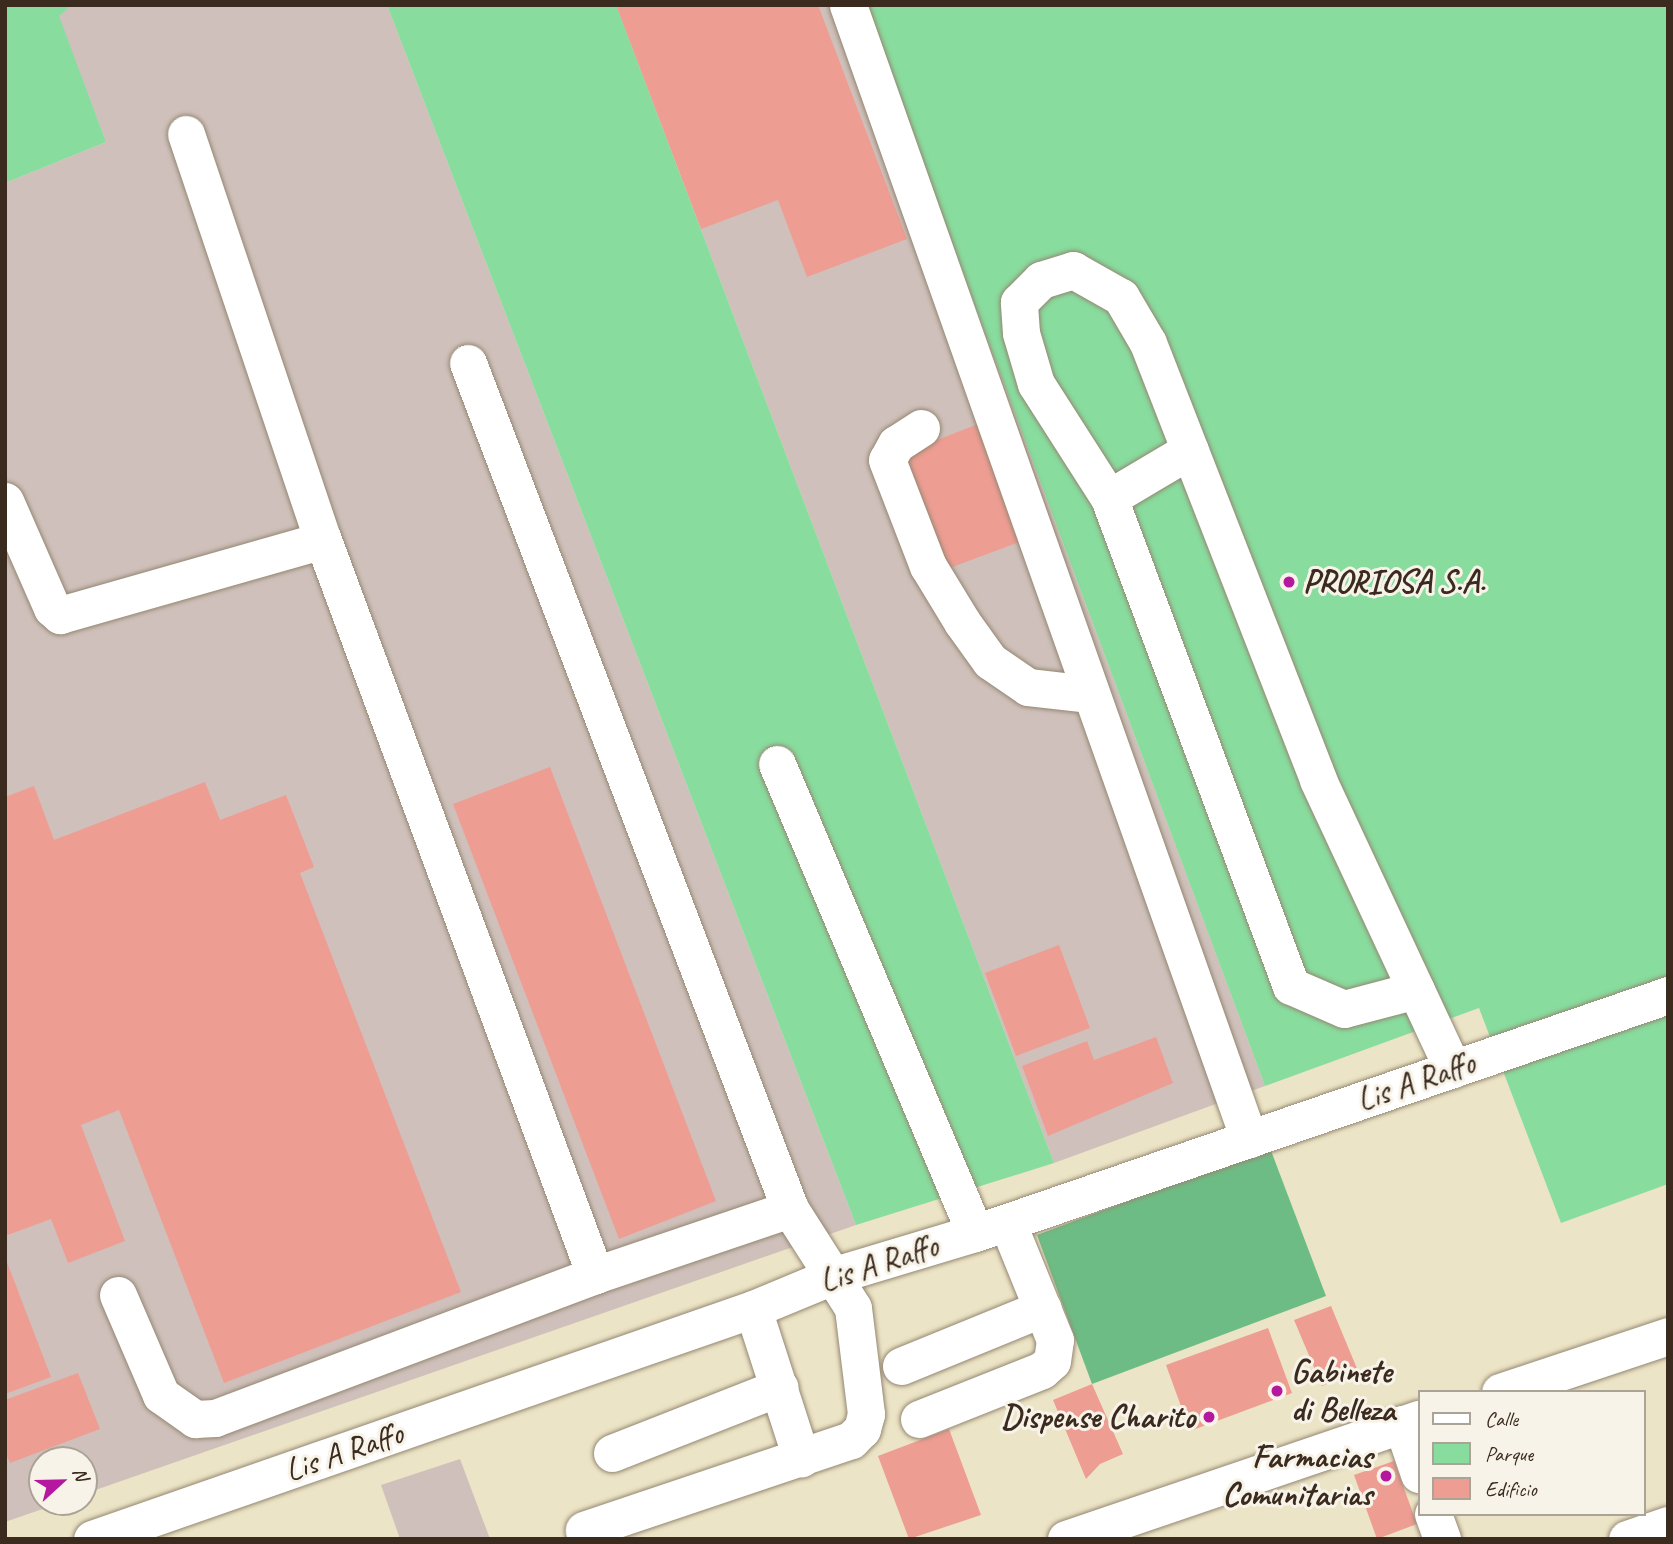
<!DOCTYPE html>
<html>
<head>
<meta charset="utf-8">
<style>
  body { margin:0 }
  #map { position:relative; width:1673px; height:1544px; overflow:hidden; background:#ece4c6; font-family:Caveat,sans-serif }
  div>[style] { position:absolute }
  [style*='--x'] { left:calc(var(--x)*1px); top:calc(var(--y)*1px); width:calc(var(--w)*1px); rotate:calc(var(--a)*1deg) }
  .industrial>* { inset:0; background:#cfc0bb }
  .green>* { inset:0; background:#88dc9e }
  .forest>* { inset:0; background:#6ebc85 }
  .building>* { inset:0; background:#ee9d93 }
  .roads { filter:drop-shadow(0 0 2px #948772) drop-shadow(0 0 2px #948772) }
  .minor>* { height:37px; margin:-18.5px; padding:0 18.5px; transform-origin:18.5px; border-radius:18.5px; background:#fff }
  .dots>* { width:19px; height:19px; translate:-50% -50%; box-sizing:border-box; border:4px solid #f7f3e8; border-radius:50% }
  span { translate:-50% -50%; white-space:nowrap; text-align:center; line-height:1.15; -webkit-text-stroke:6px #f7f3e8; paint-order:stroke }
  .poi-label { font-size:33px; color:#3b2a1e; font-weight:700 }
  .left { translate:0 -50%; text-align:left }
  .right { translate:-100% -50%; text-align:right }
  .street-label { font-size:33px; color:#3b2a1e }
  .frame { position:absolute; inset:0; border:7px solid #3b2a1e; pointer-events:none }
  .legend { position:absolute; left:1418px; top:1390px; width:228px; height:126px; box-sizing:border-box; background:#f7f3e8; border:2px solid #aca397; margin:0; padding:9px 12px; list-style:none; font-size:21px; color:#3b2a1e }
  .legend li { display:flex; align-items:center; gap:14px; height:35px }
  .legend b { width:35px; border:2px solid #aca397 }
  .north { position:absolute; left:28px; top:1446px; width:70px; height:70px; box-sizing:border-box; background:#f7f3e8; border:2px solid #aca397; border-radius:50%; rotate:68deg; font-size:19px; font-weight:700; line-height:28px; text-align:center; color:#3b2a1e }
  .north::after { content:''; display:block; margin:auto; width:24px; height:32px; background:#b5179e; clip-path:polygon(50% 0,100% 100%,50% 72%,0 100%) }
</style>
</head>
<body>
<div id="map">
  <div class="industrial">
    <div style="clip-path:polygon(72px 5px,387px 5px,856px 1225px,84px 1494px,84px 1460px,42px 1460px,42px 1502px,63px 1502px,5px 1522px,5px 183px,106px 142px,58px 16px)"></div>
    <div style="clip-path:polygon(616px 5px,863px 5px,1265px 1086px,1054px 1163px)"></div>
    <div style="clip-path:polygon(460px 1459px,490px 1539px,400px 1539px,381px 1485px)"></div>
  </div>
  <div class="green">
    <div style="clip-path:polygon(5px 5px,72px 5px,59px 16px,106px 142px,5px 183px)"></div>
    <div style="clip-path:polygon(387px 5px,616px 5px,1054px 1163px,856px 1225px)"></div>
    <div style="clip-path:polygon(863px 5px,1668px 5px,1668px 1184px,1561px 1223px,1479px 1008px,1265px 1086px)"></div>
  </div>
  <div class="forest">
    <div style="clip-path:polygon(1270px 1148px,1326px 1296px,1092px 1384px,1037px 1235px)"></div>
  </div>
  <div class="building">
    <div style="clip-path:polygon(616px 5px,818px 5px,907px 239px,807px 277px,778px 200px,701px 229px)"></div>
    <div style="clip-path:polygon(981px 423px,1025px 540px,939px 572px,895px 456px)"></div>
    <div style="clip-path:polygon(550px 767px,716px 1201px,619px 1239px,453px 804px)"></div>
    <div style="clip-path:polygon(205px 782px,220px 820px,286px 795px,314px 867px,300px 873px,461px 1292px,224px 1383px,119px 1110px,81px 1125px,125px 1241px,68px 1263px,51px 1219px,5px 1236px,5px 797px,34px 786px,54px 840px)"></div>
    <div style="clip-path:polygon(1059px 945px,1090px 1028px,1016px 1056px,985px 973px)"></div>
    <div style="clip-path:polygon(1156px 1037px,1173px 1083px,1048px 1136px,1022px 1066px,1087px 1041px,1094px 1060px)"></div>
    <div style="clip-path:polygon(5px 1257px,51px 1377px,5px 1394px)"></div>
    <div style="clip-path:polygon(1331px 1306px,1358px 1371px,1322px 1386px,1294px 1320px)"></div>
    <div style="clip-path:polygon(1268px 1328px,1292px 1393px,1190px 1431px,1166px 1365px)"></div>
    <div style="clip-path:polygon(78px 1373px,100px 1429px,10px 1463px,5px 1451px,5px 1400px)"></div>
    <div style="clip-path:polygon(1092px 1384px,1123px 1454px,1100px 1464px,1086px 1479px,1053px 1400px)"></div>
    <div style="clip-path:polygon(949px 1429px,981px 1515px,909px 1539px,878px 1456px)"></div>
    <div style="clip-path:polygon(1394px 1461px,1417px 1524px,1377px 1539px,1354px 1475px)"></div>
  </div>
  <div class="roads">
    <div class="minor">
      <div style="--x:848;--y:5;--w:1203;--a:70.53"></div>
      <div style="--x:186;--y:134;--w:428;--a:71.4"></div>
      <div style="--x:468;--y:363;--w:905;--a:69.16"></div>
      <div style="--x:790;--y:1209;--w:117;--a:57.5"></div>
      <div style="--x:853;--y:1308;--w:107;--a:83"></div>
      <div style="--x:866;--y:1414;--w:16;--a:105"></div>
      <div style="--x:862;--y:1429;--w:16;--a:135"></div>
      <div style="--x:851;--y:1440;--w:282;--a:161.4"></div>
      <div style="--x:921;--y:428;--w:30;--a:147"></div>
      <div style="--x:896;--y:444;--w:18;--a:119"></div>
      <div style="--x:887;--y:460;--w:114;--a:68.9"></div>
      <div style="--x:928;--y:566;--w:66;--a:58.7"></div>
      <div style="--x:962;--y:622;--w:48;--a:54.3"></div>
      <div style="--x:990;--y:661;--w:46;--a:34.4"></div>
      <div style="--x:1028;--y:687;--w:61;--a:6.5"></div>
      <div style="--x:1109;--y:498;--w:94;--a:-30.7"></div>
      <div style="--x:5;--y:501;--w:117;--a:66.3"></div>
      <div style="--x:52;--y:608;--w:11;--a:41"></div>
      <div style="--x:60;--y:615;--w:273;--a:-15.9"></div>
      <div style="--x:323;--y:540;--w:784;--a:69.69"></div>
      <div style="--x:595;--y:1275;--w:206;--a:-18.7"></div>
      <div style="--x:777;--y:764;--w:509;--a:67.11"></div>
      <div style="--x:1416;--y:990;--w:74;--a:165.2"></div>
      <div style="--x:1344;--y:1009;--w:58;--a:-156.5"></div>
      <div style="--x:1291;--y:986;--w:521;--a:-110.45"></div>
      <div style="--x:1109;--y:498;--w:135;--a:-122.6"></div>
      <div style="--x:1036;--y:384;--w:53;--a:-106.4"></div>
      <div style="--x:1021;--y:333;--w:31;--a:-94"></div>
      <div style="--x:1019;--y:302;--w:31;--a:-45"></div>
      <div style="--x:1041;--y:280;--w:34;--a:-17"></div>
      <div style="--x:1073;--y:270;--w:55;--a:29.4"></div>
      <div style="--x:1121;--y:297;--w:53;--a:59.6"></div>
      <div style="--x:1148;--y:343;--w:469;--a:68.7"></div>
      <div style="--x:1318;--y:780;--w:319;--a:65"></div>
      <div style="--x:118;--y:1295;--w:109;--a:66.7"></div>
      <div style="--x:161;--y:1395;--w:42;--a:35.2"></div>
      <div style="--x:195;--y:1419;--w:20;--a:-3"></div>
      <div style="--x:215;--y:1418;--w:406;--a:-20.6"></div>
      <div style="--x:753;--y:1309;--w:157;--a:72.1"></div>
      <div style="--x:901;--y:1366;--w:153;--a:-22.2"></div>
      <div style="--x:1500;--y:1392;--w:177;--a:-18.4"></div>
      <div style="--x:919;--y:1419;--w:132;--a:-21.7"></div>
      <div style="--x:1042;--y:1370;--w:13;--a:-42"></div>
      <div style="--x:1052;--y:1361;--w:21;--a:-82"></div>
      <div style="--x:1055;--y:1340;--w:127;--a:-112.1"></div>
      <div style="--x:1402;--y:1424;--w:53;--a:71.2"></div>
      <div style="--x:612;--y:1453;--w:180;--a:-21.4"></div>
      <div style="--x:1433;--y:1514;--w:27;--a:70"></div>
      <div style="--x:92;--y:1539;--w:700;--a:-19.19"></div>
      <div style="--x:753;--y:1309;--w:89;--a:-22.5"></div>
      <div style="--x:835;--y:1275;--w:146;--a:-16.7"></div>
      <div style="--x:975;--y:1233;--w:733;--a:-18.95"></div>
      <div style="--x:1066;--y:1539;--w:373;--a:-18.8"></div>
      <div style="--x:1627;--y:1539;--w:43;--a:-18.9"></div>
    </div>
  </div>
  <div class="dots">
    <div style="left:1289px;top:582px;background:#b5179e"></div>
    <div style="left:1277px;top:1391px;background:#b5179e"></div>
    <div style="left:1209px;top:1417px;background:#b5179e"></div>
    <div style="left:1386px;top:1476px;background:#b5179e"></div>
  </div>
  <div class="poi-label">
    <span class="left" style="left:1303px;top:582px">PRORIOSA S.A.</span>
    <span class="left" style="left:1291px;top:1391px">Gabinete<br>di Belleza</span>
    <span class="right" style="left:1195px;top:1417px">Dispense Charito</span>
    <span class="right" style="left:1372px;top:1476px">Farmacias<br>Comunitarias</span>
  </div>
  <div class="street-label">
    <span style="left:1416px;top:1082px;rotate:-19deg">Lis A Raffo</span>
    <span style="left:879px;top:1264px;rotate:-18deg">Lis A Raffo</span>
    <span style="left:344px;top:1452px;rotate:-19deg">Lis A Raffo</span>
  </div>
  <div class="frame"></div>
  <ul class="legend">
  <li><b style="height:9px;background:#fff"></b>Calle</li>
  <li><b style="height:19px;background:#88dc9e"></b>Parque</li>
  <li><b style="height:19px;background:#ee9d93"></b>Edificio</li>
  </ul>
  <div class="north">N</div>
</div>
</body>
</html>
